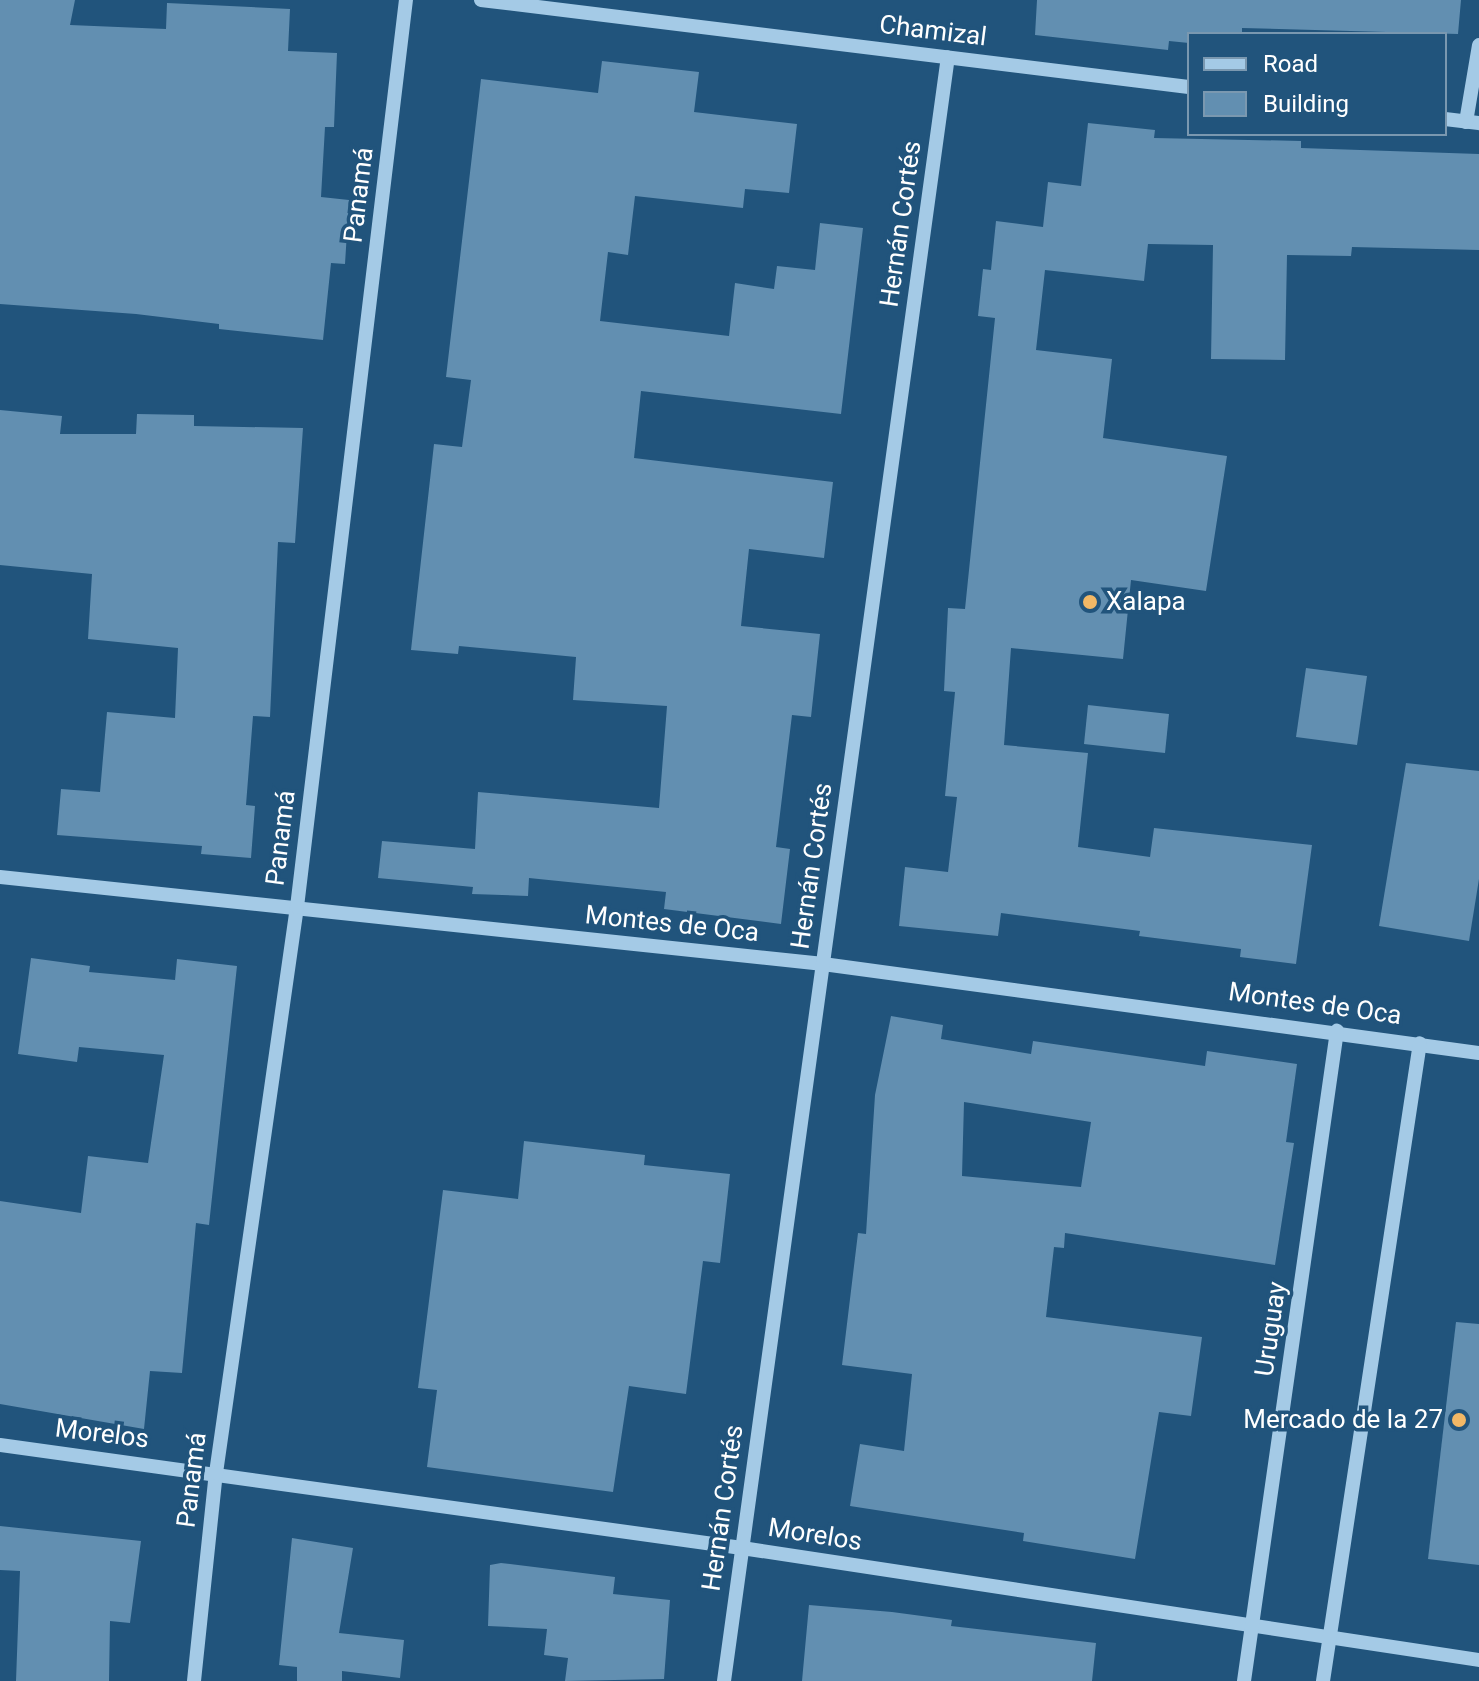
<!DOCTYPE html>
<html>
<head>
<meta charset="utf-8">
<style>
  body { margin:0 }
  #map { position:relative; width:1479px; height:1681px; overflow:hidden; background:#21547c; font-family:Roboto,sans-serif }
  div>[style] { position:absolute }
  [style*='--x'] { left:calc(var(--x)*1px); top:calc(var(--y)*1px); width:calc(var(--w)*1px); rotate:calc(var(--a)*1deg) }
  .building>* { inset:0; background:#628fb1 }
  .minor>* { height:14px; margin:-7px; padding:0 7px; transform-origin:7px; border-radius:7px; background:#a4cae6 }
  .dots>* { width:22px; height:22px; translate:-50% -50%; box-sizing:border-box; border:4px solid #21547c; border-radius:50% }
  span { translate:-50% -50%; white-space:nowrap; text-align:center; line-height:1.15; -webkit-text-stroke:7px #21547c; paint-order:stroke }
  .street-label { font-size:26px; color:#fff }
  .poi-label { font-size:26px; color:#fff }
  .left { translate:0 -50%; text-align:left }
  .right { translate:-100% -50%; text-align:right }
  .legend { position:absolute; left:1187px; top:32px; width:260px; height:104px; box-sizing:border-box; background:#21547c; border:2px solid #7a98b0; margin:0; padding:10px 14px; list-style:none; font-size:24px; color:#fff }
  .legend li { display:flex; align-items:center; gap:16px; height:40px }
  .legend b { width:40px; border:2px solid #7a98b0 }
</style>
</head>
<body>
<div id="map">
  <div class="building">
    <div style="clip-path:polygon(0 0,75px 0,70px 25px,166px 29px,167px 3px,290px 9px,288px 51px,337px 53px,334px 127px,325px 127px,321px 197px,349px 200px,345px 264px,331px 263px,323px 340px,219px 329px,219px 324px,136px 314px,0 304px)"></div>
    <div style="clip-path:polygon(1037px 0,1461px 0,1458px 34px,1242px 28px,1242px 34px,1189px 34px,1189px 43px,1169px 41px,1168px 50px,1035px 35px)"></div>
    <div style="clip-path:polygon(602px 61px,699px 72px,694px 112px,797px 124px,789px 193px,745px 189px,743px 208px,635px 196px,628px 255px,608px 252px,600px 321px,729px 336px,735px 283px,774px 289px,777px 266px,815px 270px,820px 223px,863px 228px,841px 414px,641px 391px,634px 458px,833px 482px,824px 558px,749px 549px,741px 626px,820px 634px,811px 717px,792px 715px,776px 847px,790px 849px,781px 924px,664px 909px,666px 892px,529px 878px,528px 896px,472px 894px,473px 887px,378px 878px,382px 841px,475px 849px,478px 792px,659px 808px,667px 706px,573px 700px,576px 657px,459px 646px,458px 654px,411px 650px,434px 444px,462px 447px,471px 380px,446px 377px,481px 79px,598px 93px)"></div>
    <div style="clip-path:polygon(1088px 123px,1155px 130px,1154px 138px,1301px 141px,1301px 148px,1479px 154px,1479px 250px,1352px 247px,1351px 256px,1287px 255px,1285px 360px,1211px 359px,1213px 245px,1148px 244px,1144px 281px,1045px 270px,1036px 350px,1112px 359px,1103px 438px,1227px 456px,1206px 591px,1131px 580px,1123px 659px,1011px 648px,1004px 745px,1088px 753px,1078px 847px,1150px 857px,1154px 828px,1312px 845px,1296px 964px,1240px 957px,1241px 949px,1139px 936px,1140px 931px,1001px 913px,998px 936px,899px 926px,905px 867px,948px 872px,957px 797px,945px 796px,955px 692px,944px 691px,948px 608px,965px 609px,984px 424px,995px 318px,978px 316px,983px 269px,991px 270px,996px 221px,1043px 227px,1048px 182px,1081px 186px)"></div>
    <div style="clip-path:polygon(0 410px,62px 416px,60px 434px,136px 434px,137px 414px,194px 415px,194px 426px,303px 428px,295px 543px,278px 542px,270px 717px,253px 716px,246px 805px,255px 806px,251px 858px,201px 854px,202px 846px,57px 835px,61px 789px,100px 792px,107px 712px,175px 718px,178px 648px,88px 639px,92px 574px,0 565px)"></div>
    <div style="clip-path:polygon(1306px 668px,1367px 676px,1357px 745px,1296px 737px)"></div>
    <div style="clip-path:polygon(1088px 705px,1169px 714px,1165px 753px,1084px 744px)"></div>
    <div style="clip-path:polygon(1406px 763px,1479px 771px,1479px 879px,1469px 941px,1379px 926px)"></div>
    <div style="clip-path:polygon(31px 958px,90px 966px,89px 972px,175px 980px,177px 959px,237px 966px,209px 1225px,196px 1223px,182px 1373px,150px 1371px,144px 1429px,0 1404px,0 1201px,81px 1213px,88px 1156px,148px 1163px,164px 1055px,79px 1047px,77px 1062px,18px 1054px)"></div>
    <div style="clip-path:polygon(evenodd,891px 1016px,943px 1025px,941px 1039px,1031px 1054px,1033px 1041px,1205px 1066px,1207px 1051px,1297px 1064px,1286px 1142px,1294px 1143px,1275px 1265px,1065px 1233px,1064px 1248px,1054px 1247px,1046px 1317px,1202px 1337px,1191px 1416px,1159px 1412px,1135px 1559px,1023px 1541px,1024px 1533px,850px 1506px,860px 1444px,904px 1451px,912px 1374px,842px 1365px,858px 1233px,866px 1234px,875px 1095px,891px 1016px,964px 1102px,1091px 1122px,1081px 1187px,962px 1176px,964px 1102px)"></div>
    <div style="clip-path:polygon(524px 1141px,645px 1155px,644px 1165px,730px 1174px,720px 1263px,703px 1261px,686px 1394px,629px 1386px,613px 1492px,427px 1467px,437px 1390px,418px 1388px,443px 1190px,518px 1199px)"></div>
    <div style="clip-path:polygon(1456px 1322px,1479px 1324px,1479px 1565px,1428px 1559px)"></div>
    <div style="clip-path:polygon(0 1526px,141px 1541px,130px 1623px,110px 1621px,109px 1681px,16px 1681px,20px 1571px,0 1570px)"></div>
    <div style="clip-path:polygon(292px 1538px,353px 1548px,339px 1633px,404px 1640px,400px 1678px,342px 1671px,342px 1681px,297px 1681px,297px 1667px,279px 1665px)"></div>
    <div style="clip-path:polygon(501px 1563px,615px 1577px,613px 1594px,670px 1600px,664px 1679px,565px 1681px,568px 1658px,544px 1655px,547px 1629px,488px 1626px,490px 1565px)"></div>
    <div style="clip-path:polygon(809px 1605px,892px 1612px,952px 1620px,951px 1626px,1096px 1643px,1092px 1681px,802px 1681px)"></div>
  </div>
  <div class="minor">
    <div style="--x:481;--y:0;--w:713;--a:7.01"></div>
    <div style="--x:1445;--y:119;--w:34;--a:7"></div>
    <div style="--x:1466;--y:122;--w:78;--a:-80.4"></div>
    <div style="--x:0;--y:877;--w:828;--a:6.03"></div>
    <div style="--x:823;--y:964;--w:662;--a:7.73"></div>
    <div style="--x:0;--y:1445;--w:749;--a:7.9"></div>
    <div style="--x:742;--y:1548;--w:745;--a:8.64"></div>
    <div style="--x:194;--y:1681;--w:209;--a:-84"></div>
    <div style="--x:216;--y:1473;--w:572;--a:-81.86"></div>
    <div style="--x:297;--y:907;--w:914;--a:-83.15"></div>
    <div style="--x:724;--y:1681;--w:1639;--a:-82.15"></div>
    <div style="--x:1244;--y:1681;--w:657;--a:-81.86"></div>
    <div style="--x:1323;--y:1681;--w:645;--a:-81.36"></div>
  </div>
  <div class="dots">
    <div style="left:1090px;top:602px;background:#f2b866"></div>
    <div style="left:1459px;top:1420px;background:#f2b866"></div>
  </div>
  <div class="street-label">
    <span style="left:933px;top:31px;rotate:7deg">Chamizal</span>
    <span style="left:359px;top:195px;rotate:-83deg">Panamá</span>
    <span style="left:901px;top:224px;rotate:-82deg">Hernán Cortés</span>
    <span style="left:281px;top:838px;rotate:-83deg">Panamá</span>
    <span style="left:812px;top:866px;rotate:-82deg">Hernán Cortés</span>
    <span style="left:672px;top:924px;rotate:6deg">Montes de Oca</span>
    <span style="left:1315px;top:1004px;rotate:8deg">Montes de Oca</span>
    <span style="left:1271px;top:1329px;rotate:-82deg">Uruguay</span>
    <span style="left:102px;top:1434px;rotate:7deg">Morelos</span>
    <span style="left:192px;top:1480px;rotate:-83deg">Panamá</span>
    <span style="left:723px;top:1508px;rotate:-82deg">Hernán Cortés</span>
    <span style="left:815px;top:1535px;rotate:9deg">Morelos</span>
  </div>
  <div class="poi-label">
    <span class="left" style="left:1106px;top:602px">Xalapa</span>
    <span class="right" style="left:1443px;top:1420px">Mercado de la 27</span>
  </div>
  <ul class="legend">
  <li><b style="height:10px;background:#a4cae6"></b>Road</li>
  <li><b style="height:22px;background:#628fb1"></b>Building</li>
  </ul>
</div>
</body>
</html>
